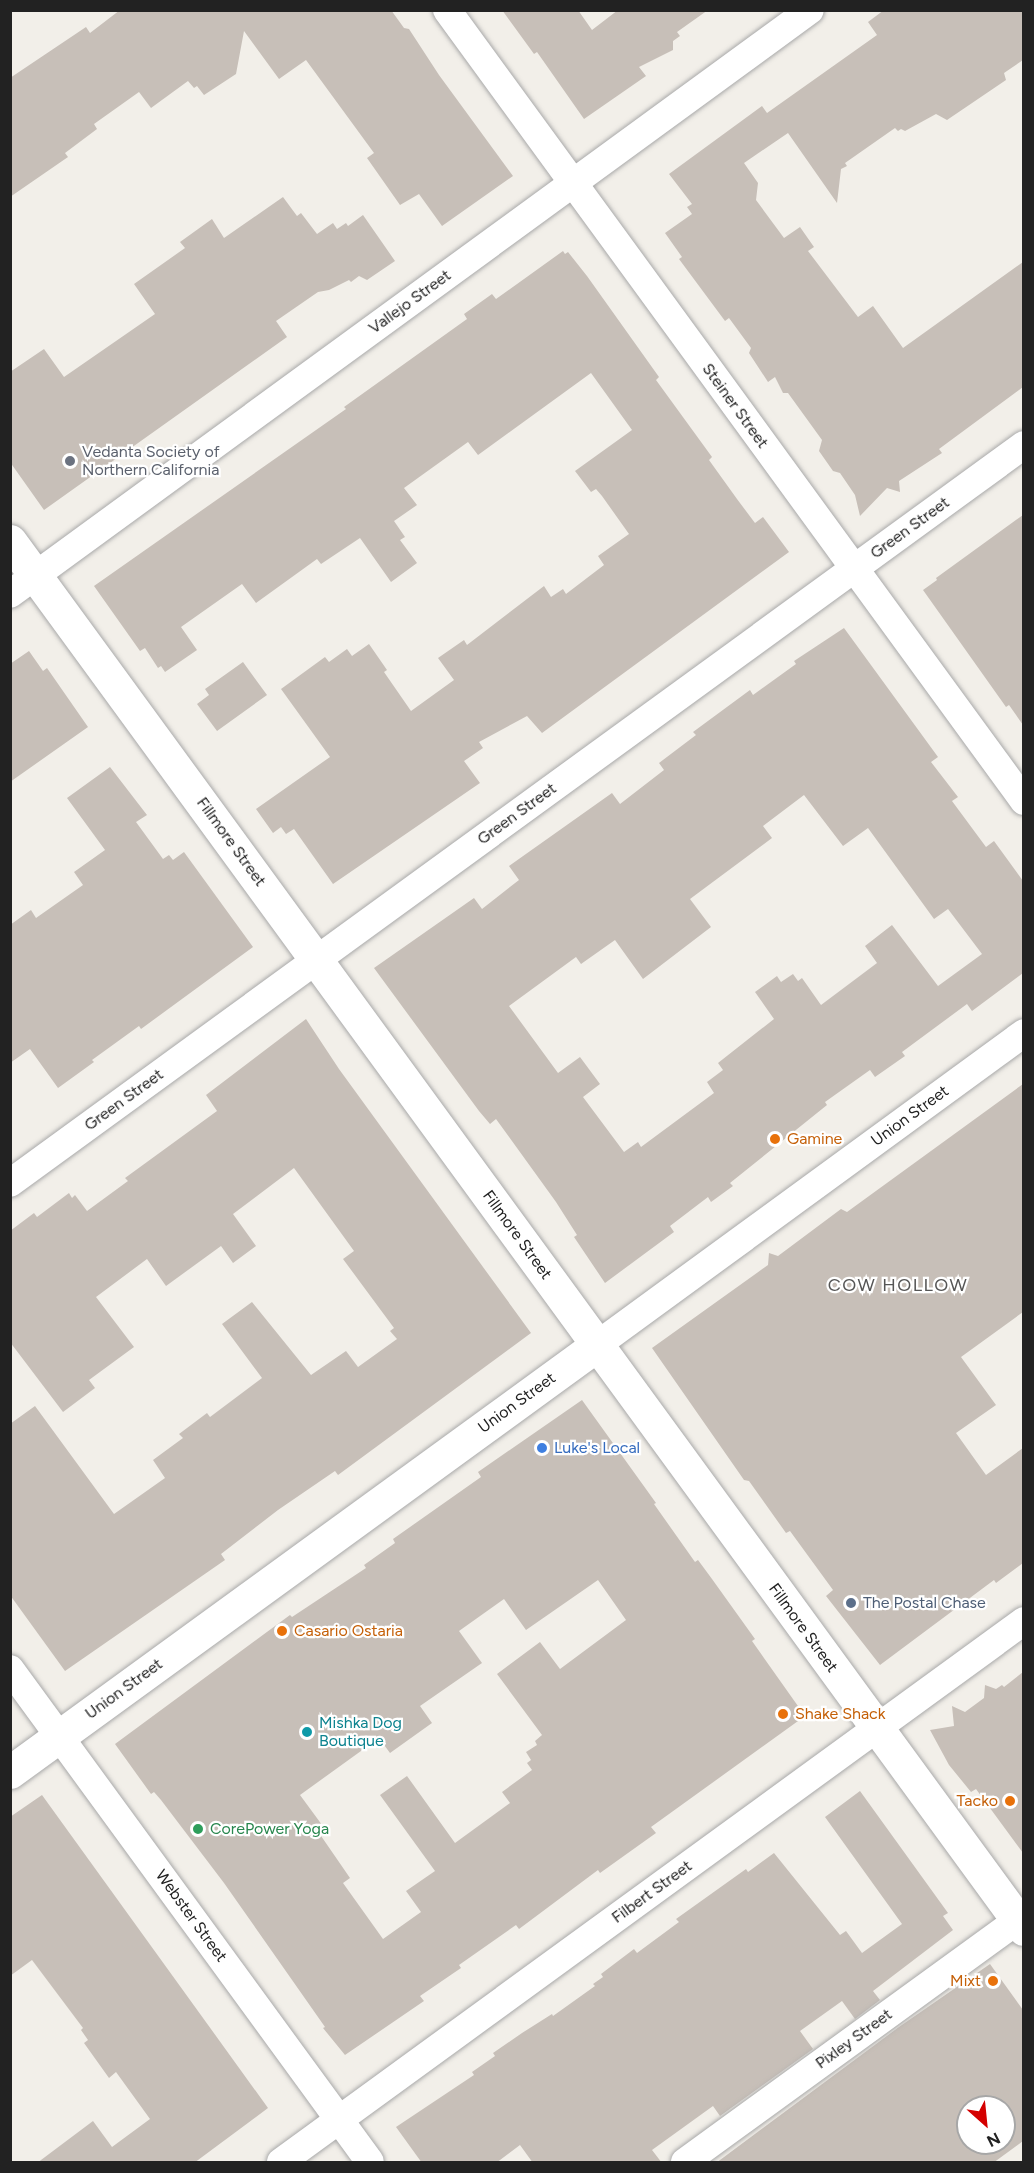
<!DOCTYPE html>
<html>
<head>
<meta charset="utf-8">
<style>
  body { margin:0 }
  #map { position:relative; width:1034px; height:2173px; overflow:hidden; background:#f2efe9; font-family:Figtree,sans-serif }
  div>[style] { position:absolute }
  [style*='--x'] { left:calc(var(--x)*1px); top:calc(var(--y)*1px); width:calc(var(--w)*1px); rotate:calc(var(--a)*1deg) }
  .building>* { inset:0; background:#c7bfb8 }
  .roads { filter:drop-shadow(0 0 2px #a9a9a9) drop-shadow(0 0 2px #a9a9a9) }
  .minor>* { height:28px; margin:-14px; padding:0 14px; transform-origin:14px; border-radius:14px; background:#fff }
  .tertiary>* { height:33px; margin:-16.5px; padding:0 16.5px; transform-origin:16.5px; border-radius:16.5px; background:#fff }
  .dots>* { width:16px; height:16px; translate:-50% -50%; box-sizing:border-box; border:3px solid #fff; border-radius:50% }
  span { translate:-50% -50%; white-space:nowrap; text-align:center; line-height:1.15; -webkit-text-stroke:4.5px #fff; paint-order:stroke }
  .street-label { font-size:16px; color:#222 }
  .worship-label { font-size:16px; color:#5b616d }
  .left { translate:0 -50%; text-align:left }
  .food-label { font-size:16px; color:#c56008 }
  .right { translate:-100% -50%; text-align:right }
  .shop-label { font-size:16px; color:#366cbe }
  .service-label { font-size:16px; color:#4e5e75 }
  .culture-label { font-size:16px; color:#0d838f }
  .leisure-label { font-size:16px; color:#27864d }
  .neighbourhood-label { font-size:18px; color:#555; letter-spacing:1.5px }
  .frame { position:absolute; inset:0; border:12px solid #222; pointer-events:none }
  .north { position:absolute; left:956px; top:2095px; width:60px; height:60px; box-sizing:border-box; background:#fff; border:2px solid #a7a7a7; border-radius:50%; rotate:153deg; font-size:16px; font-weight:700; line-height:24px; text-align:center; color:#222 }
  .north::after { content:''; display:block; margin:auto; width:21px; height:27px; background:#d40000; clip-path:polygon(50% 0,100% 100%,50% 72%,0 100%) }
</style>
</head>
<body>
<div id="map">
  <div class="building">
    <div style="clip-path:polygon(120px 10px,391px 10px,404px 28px,409px 29px,439px 75px,513px 176px,442px 226px,419px 194px,400px 205px,367px 158px,374px 153px,306px 60px,279px 79px,244px 31px,236px 74px,204px 95px,197px 86px,194px 88px,188px 81px,151px 108px,139px 92px,94px 124px,97px 129px,65px 153px,68px 157px,10px 197px,10px 78px,86px 27px,90px 33px)"></div>
    <div style="clip-path:polygon(502px 10px,578px 10px,592px 30px,618px 10px,708px 10px,677px 32px,680px 36px,673px 41px,673px 50px,639px 67px,646px 76px,584px 119px,537px 52px,534px 54px)"></div>
    <div style="clip-path:polygon(884px 10px,1023px 10px,1023px 60px,1004px 73px,1006px 80px,947px 120px,936px 114px,905px 131px,901px 129px,898px 131px,895px 128px,845px 163px,847px 166px,841px 169px,837px 203px,788px 133px,744px 163px,758px 183px,756px 200px,784px 238px,800px 227px,814px 247px,808px 251px,858px 317px,873px 306px,903px 348px,1023px 262px,1023px 387px,939px 449px,942px 453px,899px 481px,900px 492px,887px 488px,860px 516px,855px 495px,840px 473px,833px 471px,819px 451px,822px 440px,788px 393px,783px 393px,775px 377px,768px 382px,749px 353px,751px 348px,729px 318px,725px 321px,679px 259px,682px 257px,665px 233px,692px 214px,687px 207px,692px 204px,669px 174px,762px 106px,767px 113px,877px 35px,868px 22px)"></div>
    <div style="clip-path:polygon(283px 197px,297px 216px,301px 213px,317px 234px,333px 223px,337px 229px,346px 223px,348px 226px,363px 215px,395px 261px,367px 280px,359px 276px,351px 282px,349px 280px,329px 290px,318px 292px,276px 321px,287px 337px,44px 510px,10px 462px,10px 372px,44px 349px,64px 377px,155px 314px,134px 284px,185px 248px,180px 242px,212px 219px,224px 238px)"></div>
    <div style="clip-path:polygon(563px 251px,565px 254px,568px 252px,587px 276px,659px 377px,656px 380px,712px 457px,709px 460px,737px 499px,755px 523px,763px 517px,789px 552px,542px 733px,527px 716px,479px 742px,483px 748px,464px 761px,480px 783px,333px 884px,294px 829px,286px 834px,281px 827px,273px 833px,256px 809px,330px 757px,281px 689px,325px 657px,329px 662px,347px 649px,352px 656px,369px 644px,387px 670px,384px 672px,411px 711px,454px 680px,438px 658px,464px 640px,467px 645px,544px 586px,551px 597px,563px 589px,566px 594px,604px 565px,598px 556px,629px 534px,602px 496px,596px 489px,591px 492px,575px 471px,632px 430px,591px 373px,478px 455px,468px 442px,404px 488px,417px 505px,394px 521px,405px 537px,400px 540px,417px 563px,391px 582px,360px 538px,321px 564px,317px 559px,256px 603px,242px 584px,181px 627px,197px 650px,165px 672px,161px 666px,158px 668px,145px 648px,140px 651px,94px 586px,346px 409px,344px 407px,467px 319px,464px 314px,492px 294px,496px 299px)"></div>
    <div style="clip-path:polygon(1023px 515px,1023px 725px,1009px 705px,1006px 707px,923px 590px,937px 580px,936px 578px)"></div>
    <div style="clip-path:polygon(evenodd,844px 628px,938px 757px,931px 762px,958px 797px,952px 801px,986px 847px,994px 841px,1023px 881px,1023px 973px,972px 1011px,967px 1004px,902px 1052px,905px 1056px,875px 1077px,870px 1070px,825px 1102px,827px 1105px,730px 1183px,733px 1186px,711px 1202px,708px 1197px,670px 1226px,674px 1232px,605px 1283px,574px 1237px,577px 1235px,556px 1202px,496px 1119px,490px 1124px,479px 1111px,374px 968px,474px 898px,482px 909px,519px 880px,509px 866px,612px 793px,620px 804px,664px 770px,659px 763px,696px 735px,693px 732px,750px 690px,753px 695px,796px 664px,794px 661px,844px 628px,804px 795px,843px 846px,868px 828px,934px 919px,948px 909px,982px 954px,938px 986px,892px 925px,865px 946px,877px 963px,821px 1005px,802px 978px,798px 981px,793px 974px,781px 982px,777px 976px,755px 992px,774px 1019px,718px 1063px,723px 1070px,707px 1082px,714px 1093px,641px 1147px,638px 1142px,624px 1152px,583px 1097px,600px 1084px,580px 1057px,558px 1073px,509px 1006px,576px 957px,581px 964px,615px 940px,643px 979px,711px 927px,690px 899px,772px 838px,763px 826px,804px 795px)"></div>
    <div style="clip-path:polygon(29px 651px,43px 671px,47px 668px,88px 727px,10px 782px,10px 664px)"></div>
    <div style="clip-path:polygon(243px 662px,267px 695px,217px 731px,197px 704px,209px 695px,205px 689px)"></div>
    <div style="clip-path:polygon(110px 767px,147px 815px,136px 822px,163px 859px,169px 855px,173px 860px,184px 852px,253px 947px,141px 1029px,139px 1026px,92px 1060px,94px 1062px,58px 1088px,30px 1049px,10px 1063px,10px 925px,31px 910px,36px 918px,83px 885px,74px 872px,105px 850px,67px 798px)"></div>
    <div style="clip-path:polygon(306px 1019px,339px 1069px,531px 1333px,338px 1475px,335px 1471px,278px 1510px,221px 1554px,225px 1560px,65px 1671px,10px 1595px,10px 1424px,35px 1406px,114px 1514px,165px 1478px,153px 1460px,183px 1438px,179px 1434px,207px 1413px,210px 1417px,262px 1378px,222px 1324px,252px 1302px,311px 1375px,346px 1351px,358px 1367px,397px 1339px,390px 1331px,394px 1328px,343px 1259px,354px 1251px,294px 1168px,233px 1214px,256px 1246px,233px 1263px,221px 1246px,166px 1286px,147px 1259px,96px 1297px,134px 1347px,89px 1380px,95px 1388px,63px 1412px,10px 1342px,10px 1231px,34px 1213px,37px 1217px,69px 1193px,72px 1198px,75px 1195px,87px 1211px,128px 1181px,125px 1178px,217px 1111px,206px 1095px)"></div>
    <div style="clip-path:polygon(1023px 1084px,1023px 1312px,961px 1357px,996px 1405px,956px 1433px,986px 1475px,1023px 1448px,1023px 1563px,996px 1583px,994px 1580px,880px 1665px,826px 1596px,833px 1590px,790px 1531px,786px 1533px,749px 1481px,744px 1480px,652px 1348px,768px 1265px,769px 1253px,778px 1256px,841px 1209px,847px 1212px)"></div>
    <div style="clip-path:polygon(evenodd,582px 1400px,656px 1503px,654px 1504px,695px 1562px,698px 1560px,712px 1579px,755px 1639px,752px 1641px,805px 1716px,651px 1827px,656px 1833px,600px 1873px,598px 1870px,519px 1929px,516px 1925px,459px 1965px,461px 1968px,420px 1996px,424px 2001px,345px 2055px,323px 2028px,325px 2027px,224px 1883px,161px 1800px,154px 1792px,151px 1794px,115px 1744px,290px 1615px,292px 1617px,366px 1568px,364px 1565px,395px 1543px,393px 1539px,481px 1477px,478px 1472px,582px 1400px,598px 1580px,626px 1620px,560px 1669px,540px 1642px,497px 1674px,542px 1735px,535px 1741px,537px 1745px,526px 1752px,531px 1760px,527px 1763px,532px 1770px,502px 1792px,510px 1803px,455px 1843px,407px 1776px,380px 1795px,435px 1871px,406px 1891px,421px 1912px,383px 1939px,343px 1883px,350px 1878px,319px 1833px,325px 1829px,300px 1795px,379px 1738px,390px 1753px,432px 1723px,420px 1706px,482px 1663px,459px 1631px,504px 1599px,526px 1630px,598px 1580px)"></div>
    <div style="clip-path:polygon(1023px 1672px,1023px 1853px,976px 1789px,971px 1792px,949px 1765px,930px 1730px,954px 1726px,952px 1706px,965px 1712px,984px 1698px,985px 1685px,996px 1689px,1002px 1685px,1004px 1687px)"></div>
    <div style="clip-path:polygon(860px 1791px,948px 1913px,943px 1916px,953px 1930px,873px 1991px,880px 2000px,855px 2019px,842px 2001px,800px 2031px,813px 2049px,720px 2116px,713px 2106px,652px 2150px,662px 2163px,533px 2163px,520px 2145px,496px 2163px,422px 2163px,396px 2127px,474px 2075px,472px 2072px,495px 2056px,493px 2053px,522px 2033px,552px 2014px,553px 2016px,595px 1986px,593px 1984px,603px 1977px,601px 1974px,634px 1949px,637px 1953px,679px 1922px,676px 1919px,746px 1869px,748px 1872px,774px 1853px,840px 1935px,846px 1931px,862px 1953px,902px 1924px,825px 1817px)"></div>
    <div style="clip-path:polygon(42px 1795px,268px 2108px,194px 2163px,37px 2163px,93px 2121px,112px 2147px,150px 2119px,116px 2072px,109px 2078px,84px 2043px,88px 2040px,81px 2030px,83px 2028px,32px 1960px,10px 1976px,10px 1817px)"></div>
    <div style="clip-path:polygon(evenodd,990px 1964px,1023px 2010px,1023px 2141px,993px 2163px,716px 2163px,899px 2027px,990px 1964px,968px 2107px,1004px 2107px,1004px 2143px,968px 2143px,968px 2107px)"></div>
  </div>
  <div class="roads">
    <div class="minor">
      <div style="--x:447;--y:10;--w:979;--a:53.89"></div>
      <div style="--x:10;--y:594;--w:990;--a:-36.13"></div>
      <div style="--x:10;--y:1183;--w:1254;--a:-36.05"></div>
      <div style="--x:597;--y:1345;--w:529;--a:-36.15"></div>
      <div style="--x:10;--y:1669;--w:610;--a:53.86"></div>
      <div style="--x:281;--y:2162;--w:919;--a:-36.06"></div>
      <div style="--x:685;--y:2162;--w:419;--a:-36"></div>
    </div>
    <div class="tertiary">
      <div style="--x:10;--y:541;--w:1719;--a:53.85"></div>
      <div style="--x:10;--y:1772;--w:726;--a:-36.03"></div>
    </div>
  </div>
  <div class="dots">
    <div style="left:70px;top:461px;background:#6b7280"></div>
    <div style="left:775px;top:1139px;background:#e8710a"></div>
    <div style="left:542px;top:1448px;background:#3f7fe0"></div>
    <div style="left:851px;top:1603px;background:#5c6f8a"></div>
    <div style="left:282px;top:1631px;background:#e8710a"></div>
    <div style="left:783px;top:1714px;background:#e8710a"></div>
    <div style="left:307px;top:1732px;background:#0f9aa8"></div>
    <div style="left:1010px;top:1801px;background:#e8710a"></div>
    <div style="left:198px;top:1829px;background:#2e9e5b"></div>
    <div style="left:993px;top:1981px;background:#e8710a"></div>
  </div>
  <div class="street-label">
    <span style="left:410px;top:302px;rotate:-36deg">Vallejo Street</span>
    <span style="left:735px;top:406px;rotate:54deg">Steiner Street</span>
    <span style="left:910px;top:528px;rotate:-36deg">Green Street</span>
    <span style="left:517px;top:814px;rotate:-36deg">Green Street</span>
    <span style="left:231px;top:842px;rotate:54deg">Fillmore Street</span>
    <span style="left:124px;top:1100px;rotate:-36deg">Green Street</span>
    <span style="left:910px;top:1116px;rotate:-36deg">Union Street</span>
    <span style="left:517px;top:1235px;rotate:54deg">Fillmore Street</span>
    <span style="left:517px;top:1403px;rotate:-36deg">Union Street</span>
    <span style="left:803px;top:1628px;rotate:54deg">Fillmore Street</span>
    <span style="left:124px;top:1689px;rotate:-36deg">Union Street</span>
    <span style="left:652px;top:1892px;rotate:-36deg">Filbert Street</span>
    <span style="left:191px;top:1916px;rotate:54deg">Webster Street</span>
    <span style="left:854px;top:2039px;rotate:-36deg">Pixley Street</span>
  </div>
  <div class="worship-label">
    <span class="left" style="left:82px;top:461px">Vedanta Society of<br>Northern California</span>
  </div>
  <div class="food-label">
    <span class="left" style="left:787px;top:1139px">Gamine</span>
    <span class="left" style="left:294px;top:1631px">Casario Ostaria</span>
    <span class="left" style="left:795px;top:1714px">Shake Shack</span>
    <span class="right" style="left:998px;top:1801px">Tacko</span>
    <span class="right" style="left:981px;top:1981px">Mixt</span>
  </div>
  <div class="shop-label">
    <span class="left" style="left:554px;top:1448px">Luke's Local</span>
  </div>
  <div class="service-label">
    <span class="left" style="left:863px;top:1603px">The Postal Chase</span>
  </div>
  <div class="culture-label">
    <span class="left" style="left:319px;top:1732px">Mishka Dog<br>Boutique</span>
  </div>
  <div class="leisure-label">
    <span class="left" style="left:210px;top:1829px">CorePower Yoga</span>
  </div>
  <div class="neighbourhood-label">
    <span style="left:898px;top:1285px">COW HOLLOW</span>
  </div>
  <div class="frame"></div>
  <div class="north">N</div>
</div>
</body>
</html>
